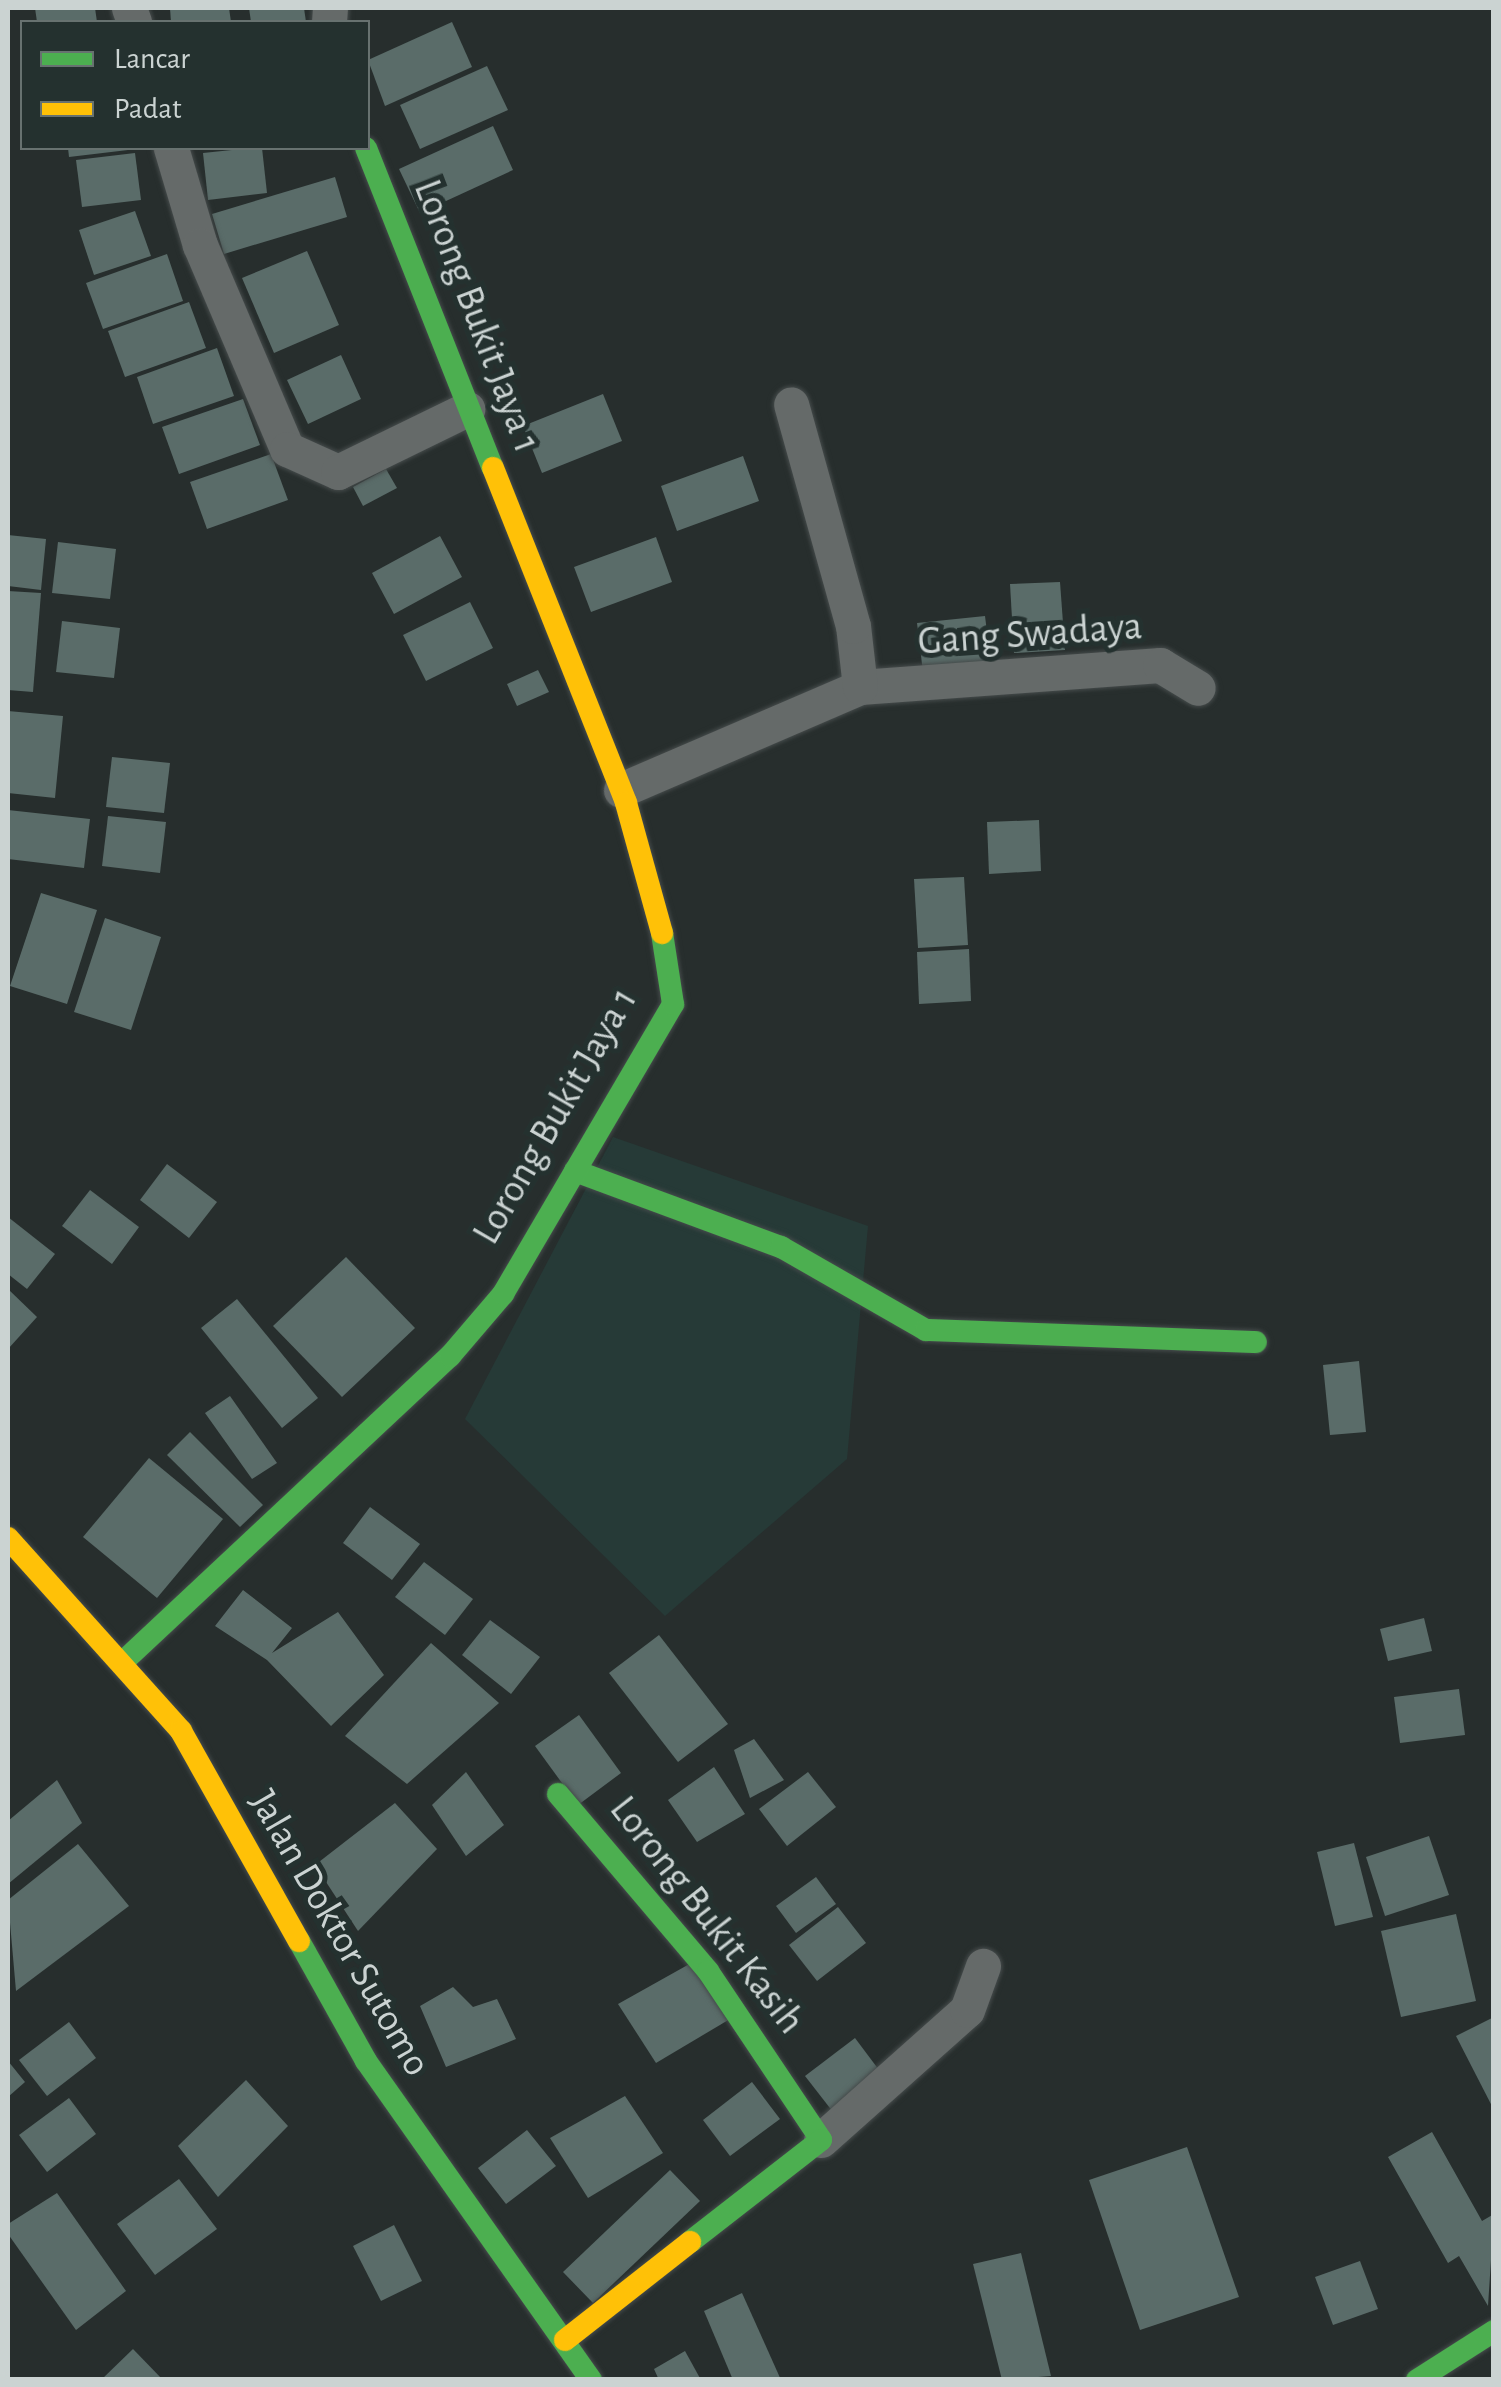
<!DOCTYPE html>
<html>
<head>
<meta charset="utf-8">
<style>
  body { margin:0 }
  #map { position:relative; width:1501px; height:2387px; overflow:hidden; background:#272e2d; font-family:"Alegreya Sans",sans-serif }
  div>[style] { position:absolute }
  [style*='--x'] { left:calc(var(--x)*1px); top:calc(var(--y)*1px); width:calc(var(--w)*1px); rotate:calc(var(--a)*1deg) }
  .built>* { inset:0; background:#263a37 }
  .building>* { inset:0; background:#5a6c69 }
  .roads { filter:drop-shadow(0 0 2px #454b4b) drop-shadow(0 0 2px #454b4b) }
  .street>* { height:35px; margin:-17.5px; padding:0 17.5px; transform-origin:17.5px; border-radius:17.5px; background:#656a69 }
  .fast>* { height:22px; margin:-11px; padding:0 11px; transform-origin:11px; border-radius:11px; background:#4caf50 }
  .slow>* { height:22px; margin:-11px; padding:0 11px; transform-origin:11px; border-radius:11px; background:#ffc107 }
  span { translate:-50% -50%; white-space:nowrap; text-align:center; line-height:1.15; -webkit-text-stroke:10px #24312f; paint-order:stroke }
  .street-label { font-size:40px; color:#cbd3d2 }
  .frame { position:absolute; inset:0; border:10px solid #cbd3d2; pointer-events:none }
  .legend { position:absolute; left:20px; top:20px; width:350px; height:130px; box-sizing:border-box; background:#24312f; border:2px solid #677270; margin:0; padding:12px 18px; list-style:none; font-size:30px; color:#cbd3d2 }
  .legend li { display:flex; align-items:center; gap:20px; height:50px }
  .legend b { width:50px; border:2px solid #677270 }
</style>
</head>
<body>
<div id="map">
  <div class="built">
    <div style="clip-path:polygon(613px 1137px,868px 1226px,847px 1459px,665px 1616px,465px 1419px)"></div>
  </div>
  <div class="building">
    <div style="clip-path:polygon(35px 8px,95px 8px,97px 22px,37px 22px)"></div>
    <div style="clip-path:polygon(170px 8px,229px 8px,231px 22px,171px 22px)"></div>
    <div style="clip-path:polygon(249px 8px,304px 8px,306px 22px,251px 22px)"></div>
    <div style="clip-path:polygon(452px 22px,472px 67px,385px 106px,368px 60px)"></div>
    <div style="clip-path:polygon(487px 66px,508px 110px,420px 149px,400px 105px)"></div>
    <div style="clip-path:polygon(493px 126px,513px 170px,420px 213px,399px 169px)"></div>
    <div style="clip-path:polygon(68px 148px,128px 148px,128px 150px,69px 157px)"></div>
    <div style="clip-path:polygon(251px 148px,262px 148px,267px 193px,208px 200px,203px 153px)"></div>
    <div style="clip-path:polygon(135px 153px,141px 200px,82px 207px,76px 160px)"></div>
    <div style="clip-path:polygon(335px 177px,347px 217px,224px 254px,212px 214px)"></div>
    <div style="clip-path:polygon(135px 211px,151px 256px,94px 275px,79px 230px)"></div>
    <div style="clip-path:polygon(307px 251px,339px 325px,274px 353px,242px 278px)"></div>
    <div style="clip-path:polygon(167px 254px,183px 301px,103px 329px,86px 283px)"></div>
    <div style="clip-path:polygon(189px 302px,206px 348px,125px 377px,108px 331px)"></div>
    <div style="clip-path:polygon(217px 348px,234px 396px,153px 424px,137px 377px)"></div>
    <div style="clip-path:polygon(341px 355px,361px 399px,308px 424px,287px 380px)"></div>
    <div style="clip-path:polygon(603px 394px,622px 441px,542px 473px,523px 426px)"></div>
    <div style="clip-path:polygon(243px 399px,260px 445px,179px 474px,162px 427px)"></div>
    <div style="clip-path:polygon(271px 454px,288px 500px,207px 529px,190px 482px)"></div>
    <div style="clip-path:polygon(743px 456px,759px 501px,677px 531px,661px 486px)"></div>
    <div style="clip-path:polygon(386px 469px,397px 488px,363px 506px,353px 487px)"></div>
    <div style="clip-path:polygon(8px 535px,46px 539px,41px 590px,8px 586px)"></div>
    <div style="clip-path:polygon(440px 536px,462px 577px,394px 614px,372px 573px)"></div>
    <div style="clip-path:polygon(656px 537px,672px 582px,591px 612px,574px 567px)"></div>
    <div style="clip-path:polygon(58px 542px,116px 549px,110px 599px,52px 593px)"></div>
    <div style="clip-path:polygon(1060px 582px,1065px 650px,1014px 653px,1010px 584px)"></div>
    <div style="clip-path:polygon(8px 591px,41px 593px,33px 692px,8px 690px)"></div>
    <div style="clip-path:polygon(470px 602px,493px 648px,426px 681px,403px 635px)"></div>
    <div style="clip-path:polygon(985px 616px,991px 665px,923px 672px,917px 623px)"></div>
    <div style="clip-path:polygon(62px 621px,120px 628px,114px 678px,56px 672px)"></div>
    <div style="clip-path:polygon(538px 670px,549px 692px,517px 706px,507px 684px)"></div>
    <div style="clip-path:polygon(8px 711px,63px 716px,55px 798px,8px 793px)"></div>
    <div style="clip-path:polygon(112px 757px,170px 763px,164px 813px,106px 807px)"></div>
    <div style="clip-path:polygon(8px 810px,90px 819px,84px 868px,8px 859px)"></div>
    <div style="clip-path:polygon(108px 816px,166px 822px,160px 873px,102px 866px)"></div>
    <div style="clip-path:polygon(1039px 820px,1041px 871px,989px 874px,987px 822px)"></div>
    <div style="clip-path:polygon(964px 877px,968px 945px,918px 948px,914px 879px)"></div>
    <div style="clip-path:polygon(41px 893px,97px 910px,67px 1004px,10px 986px)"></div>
    <div style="clip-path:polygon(105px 918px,161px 937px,131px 1030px,74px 1012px)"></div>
    <div style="clip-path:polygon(969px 949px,971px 1001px,919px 1004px,917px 952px)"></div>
    <div style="clip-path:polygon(167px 1164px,217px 1202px,189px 1238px,140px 1200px)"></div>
    <div style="clip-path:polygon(90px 1190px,139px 1227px,112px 1264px,62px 1226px)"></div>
    <div style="clip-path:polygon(8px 1217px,55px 1254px,27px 1289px,8px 1274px)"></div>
    <div style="clip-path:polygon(346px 1257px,415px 1328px,342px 1397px,273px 1326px)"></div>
    <div style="clip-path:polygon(8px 1289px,37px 1317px,8px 1349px)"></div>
    <div style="clip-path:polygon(237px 1299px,318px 1398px,282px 1428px,201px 1328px)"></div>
    <div style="clip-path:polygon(1359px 1361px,1366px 1432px,1330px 1435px,1323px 1365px)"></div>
    <div style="clip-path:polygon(230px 1396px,277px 1463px,252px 1479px,205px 1413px)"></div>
    <div style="clip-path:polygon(190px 1432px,263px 1505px,240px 1527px,167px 1455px)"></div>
    <div style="clip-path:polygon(149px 1458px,223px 1519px,157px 1598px,83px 1537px)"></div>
    <div style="clip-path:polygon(370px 1507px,420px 1544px,392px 1580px,343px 1543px)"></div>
    <div style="clip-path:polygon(424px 1562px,473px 1599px,445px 1635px,395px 1597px)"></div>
    <div style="clip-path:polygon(243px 1590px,292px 1628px,272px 1653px,338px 1612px,384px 1675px,331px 1726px,267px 1660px,215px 1626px)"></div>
    <div style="clip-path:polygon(1424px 1618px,1432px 1651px,1388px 1661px,1380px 1629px)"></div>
    <div style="clip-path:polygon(490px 1620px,540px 1657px,511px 1694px,462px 1655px)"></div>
    <div style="clip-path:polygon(659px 1635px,728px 1724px,678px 1762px,609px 1673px)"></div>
    <div style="clip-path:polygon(431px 1643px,499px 1703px,407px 1784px,345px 1736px)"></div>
    <div style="clip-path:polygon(1459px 1689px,1465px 1735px,1400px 1743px,1394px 1697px)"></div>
    <div style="clip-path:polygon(579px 1715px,621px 1773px,578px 1805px,535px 1746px)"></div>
    <div style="clip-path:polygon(754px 1739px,784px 1780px,750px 1798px,734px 1750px)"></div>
    <div style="clip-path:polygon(714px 1767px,745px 1814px,697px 1842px,668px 1800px)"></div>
    <div style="clip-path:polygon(466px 1772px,504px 1825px,466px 1856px,432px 1805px)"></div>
    <div style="clip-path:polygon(808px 1772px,836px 1807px,787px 1846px,759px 1809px)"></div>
    <div style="clip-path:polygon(57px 1780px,82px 1823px,8px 1884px,8px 1821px)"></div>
    <div style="clip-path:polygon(395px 1803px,437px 1849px,358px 1931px,315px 1865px)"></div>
    <div style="clip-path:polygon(1429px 1836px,1449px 1895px,1385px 1916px,1366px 1857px)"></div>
    <div style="clip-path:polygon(1354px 1843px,1373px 1917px,1335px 1926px,1317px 1852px)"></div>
    <div style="clip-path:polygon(78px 1844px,129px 1906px,16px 1991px,8px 1900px)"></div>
    <div style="clip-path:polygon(816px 1877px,836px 1904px,796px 1933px,776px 1906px)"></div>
    <div style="clip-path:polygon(838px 1907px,866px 1943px,817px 1981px,789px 1945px)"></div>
    <div style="clip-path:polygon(1456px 1914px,1476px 2001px,1401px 2017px,1381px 1931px)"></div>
    <div style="clip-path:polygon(693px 1962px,730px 2019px,656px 2063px,618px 2004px)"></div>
    <div style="clip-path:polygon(453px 1987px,473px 2007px,497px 1999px,516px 2039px,446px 2067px,420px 2006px)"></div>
    <div style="clip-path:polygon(1494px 2017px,1494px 2110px,1456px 2036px)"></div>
    <div style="clip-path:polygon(69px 2022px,96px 2058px,47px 2096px,19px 2060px)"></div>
    <div style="clip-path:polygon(855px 2038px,882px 2074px,833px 2112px,805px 2076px)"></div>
    <div style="clip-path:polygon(8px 2061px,25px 2082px,8px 2097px)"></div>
    <div style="clip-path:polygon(246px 2080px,288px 2126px,218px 2197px,178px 2146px)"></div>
    <div style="clip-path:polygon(752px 2082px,780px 2119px,730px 2156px,703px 2120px)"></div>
    <div style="clip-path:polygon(625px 2096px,663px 2153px,588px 2198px,550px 2138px)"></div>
    <div style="clip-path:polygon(69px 2098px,96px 2134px,47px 2172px,19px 2135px)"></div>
    <div style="clip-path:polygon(527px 2130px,556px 2166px,506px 2204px,478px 2168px)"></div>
    <div style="clip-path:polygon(1432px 2132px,1482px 2221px,1494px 2214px,1488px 2306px,1459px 2256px,1448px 2263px,1388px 2157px)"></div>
    <div style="clip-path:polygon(1187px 2147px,1239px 2297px,1140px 2330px,1089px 2180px)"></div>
    <div style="clip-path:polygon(670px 2170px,700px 2201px,593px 2303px,563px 2272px)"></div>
    <div style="clip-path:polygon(179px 2179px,217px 2229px,155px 2275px,117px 2224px)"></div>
    <div style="clip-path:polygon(57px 2193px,126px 2291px,76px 2330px,8px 2234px,8px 2224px)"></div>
    <div style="clip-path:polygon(394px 2225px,422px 2281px,381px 2301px,353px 2246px)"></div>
    <div style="clip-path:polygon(1021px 2253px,1051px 2376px,1002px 2380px,973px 2264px)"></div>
    <div style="clip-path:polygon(1360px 2261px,1378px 2309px,1333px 2325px,1315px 2277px)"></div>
    <div style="clip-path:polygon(742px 2293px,781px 2380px,733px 2380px,704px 2311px)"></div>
    <div style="clip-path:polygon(133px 2349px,163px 2380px,101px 2380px)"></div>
    <div style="clip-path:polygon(685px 2351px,701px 2380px,659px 2380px,654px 2369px)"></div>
  </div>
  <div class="roads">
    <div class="street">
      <div style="--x:129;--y:8;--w:15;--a:70"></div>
      <div style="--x:329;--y:22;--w:14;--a:-86"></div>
      <div style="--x:171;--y:148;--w:101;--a:73.4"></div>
      <div style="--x:200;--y:245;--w:222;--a:66.9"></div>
      <div style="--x:287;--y:449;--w:56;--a:24.3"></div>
      <div style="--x:338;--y:472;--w:144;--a:-26"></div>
      <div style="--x:860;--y:687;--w:301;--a:-4.2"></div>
      <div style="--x:1160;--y:665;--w:44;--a:31.2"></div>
      <div style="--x:621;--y:790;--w:260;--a:-23.3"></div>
      <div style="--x:860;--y:687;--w:61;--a:-96.5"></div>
      <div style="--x:853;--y:626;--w:230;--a:-105.6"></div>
      <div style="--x:821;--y:2140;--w:195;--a:-41.7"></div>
      <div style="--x:967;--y:2010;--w:47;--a:-70"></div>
    </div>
    <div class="fast">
      <div style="--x:366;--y:148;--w:344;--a:68.4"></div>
      <div style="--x:575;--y:1171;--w:220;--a:20.3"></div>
      <div style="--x:781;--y:1247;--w:167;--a:29.8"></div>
      <div style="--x:926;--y:1330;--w:330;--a:2.1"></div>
      <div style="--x:126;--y:1659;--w:444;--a:-43.1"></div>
      <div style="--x:450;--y:1356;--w:82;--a:-49.5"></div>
      <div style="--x:503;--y:1294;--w:336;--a:-59.6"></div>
      <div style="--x:673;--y:1004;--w:72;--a:-98.8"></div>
      <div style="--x:558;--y:1794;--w:232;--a:49.7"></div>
      <div style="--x:708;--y:1971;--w:203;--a:56.2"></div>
      <div style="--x:821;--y:2140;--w:166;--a:142.1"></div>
      <div style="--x:299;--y:1941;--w:137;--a:60.8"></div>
      <div style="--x:366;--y:2061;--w:390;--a:54.8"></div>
      <div style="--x:1417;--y:2380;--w:91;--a:-32.5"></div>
    </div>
    <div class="slow">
      <div style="--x:493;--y:468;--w:360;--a:68.3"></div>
      <div style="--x:626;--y:803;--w:135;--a:74.5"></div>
      <div style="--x:8;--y:1538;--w:259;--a:48.1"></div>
      <div style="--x:181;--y:1731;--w:241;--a:60.7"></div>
      <div style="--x:565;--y:2340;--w:159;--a:-38.1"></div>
    </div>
  </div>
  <div class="street-label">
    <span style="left:477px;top:316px;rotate:69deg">Lorong Bukit Jaya 1</span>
    <span style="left:1030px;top:634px;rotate:-4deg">Gang Swadaya</span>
    <span style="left:555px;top:1116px;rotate:-60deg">Lorong Bukit Jaya 1</span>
    <span style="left:707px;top:1915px;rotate:52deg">Lorong Bukit Kasih</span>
    <span style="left:340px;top:1933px;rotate:60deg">Jalan Doktor Sutomo</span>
  </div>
  <div class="frame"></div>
  <ul class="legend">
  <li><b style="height:12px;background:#4caf50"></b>Lancar</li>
  <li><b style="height:12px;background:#ffc107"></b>Padat</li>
  </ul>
</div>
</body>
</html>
